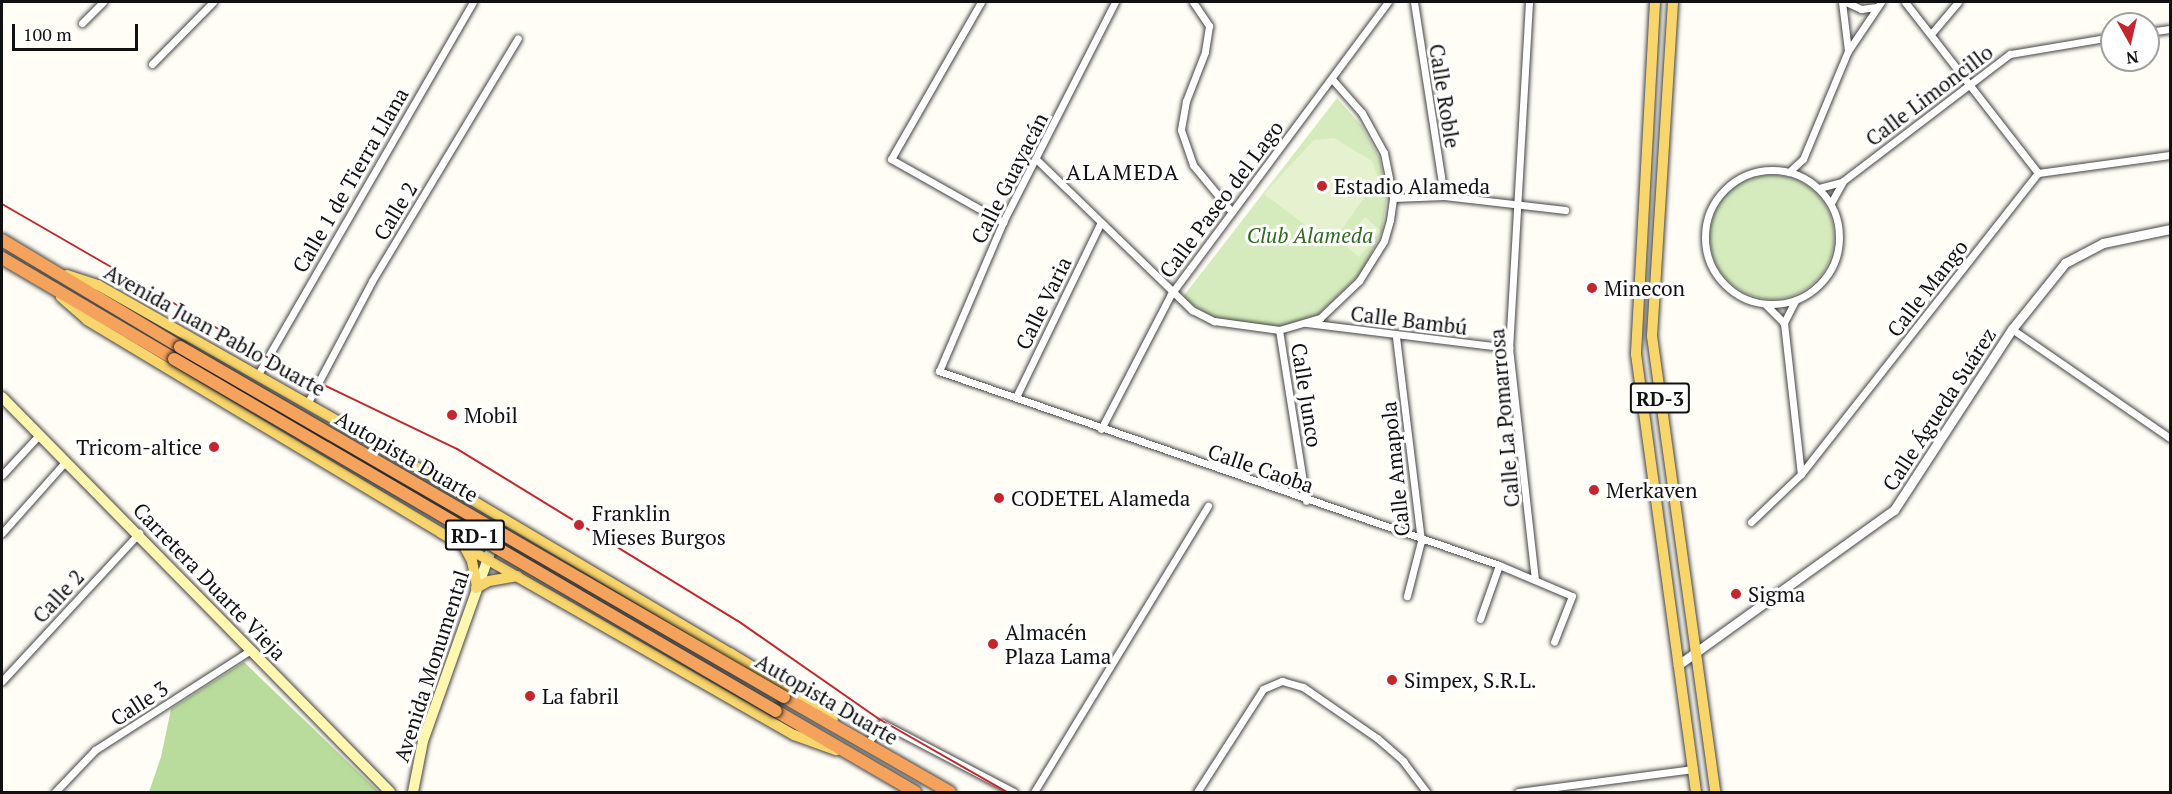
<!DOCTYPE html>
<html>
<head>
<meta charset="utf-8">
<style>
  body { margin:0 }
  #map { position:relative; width:2172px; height:794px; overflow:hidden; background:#fffdf5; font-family:"PT Serif",serif }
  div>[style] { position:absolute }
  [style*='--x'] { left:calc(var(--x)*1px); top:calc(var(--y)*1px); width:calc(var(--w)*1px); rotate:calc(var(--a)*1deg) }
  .green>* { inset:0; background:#d5ebbd }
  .round { border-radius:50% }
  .forest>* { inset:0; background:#b9dc9c }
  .pitch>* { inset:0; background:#e6f2cf }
  .roads { filter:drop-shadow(0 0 2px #444) drop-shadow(0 0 2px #444) }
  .minor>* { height:7px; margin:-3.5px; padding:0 3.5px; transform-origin:3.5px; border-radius:3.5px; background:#fff }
  .minor>.ring { margin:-3.5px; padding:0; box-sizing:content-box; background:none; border:7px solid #fff; border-radius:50% }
  .tertiary>* { height:9px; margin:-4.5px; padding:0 4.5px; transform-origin:4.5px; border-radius:4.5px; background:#fff }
  .secondary>* { height:10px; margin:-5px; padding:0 5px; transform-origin:5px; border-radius:5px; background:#fff6b0 }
  .primary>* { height:10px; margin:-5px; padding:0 5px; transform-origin:5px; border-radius:5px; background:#f9d66b }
  .motorway>* { height:12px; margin:-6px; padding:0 6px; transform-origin:6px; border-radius:6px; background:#f5a25d }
  .rail>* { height:2px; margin:-1px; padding:0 1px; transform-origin:1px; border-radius:1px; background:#c4262e }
  .bridges { filter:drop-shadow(0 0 2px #222) drop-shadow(0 0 2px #222) }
  .motorway-bridge>* { height:12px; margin:-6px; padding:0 6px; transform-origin:6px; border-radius:6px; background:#f5a25d }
  .dots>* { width:16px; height:16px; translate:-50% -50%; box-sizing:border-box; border:3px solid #fff; border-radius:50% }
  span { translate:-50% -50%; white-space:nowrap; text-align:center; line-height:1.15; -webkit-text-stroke:6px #fff; paint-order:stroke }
  .shield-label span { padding:2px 4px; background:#fff; border:2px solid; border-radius:4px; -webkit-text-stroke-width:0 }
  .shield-label { font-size:20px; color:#111; font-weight:700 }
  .street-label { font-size:21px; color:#111 }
  .poi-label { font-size:21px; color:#111 }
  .left { translate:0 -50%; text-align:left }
  .right { translate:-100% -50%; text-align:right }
  .park-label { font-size:21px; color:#2f6b1f; font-style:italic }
  .neighbourhood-label { font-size:22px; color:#111; letter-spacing:1.5px }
  .frame { position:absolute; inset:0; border:3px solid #111; pointer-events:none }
  .north { position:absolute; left:2100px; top:12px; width:60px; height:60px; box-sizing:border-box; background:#fff; border:2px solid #a0a0a0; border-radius:50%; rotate:172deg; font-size:16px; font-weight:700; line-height:24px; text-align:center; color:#111 }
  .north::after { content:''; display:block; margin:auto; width:21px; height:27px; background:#c4262e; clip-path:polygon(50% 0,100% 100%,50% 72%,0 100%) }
  .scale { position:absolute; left:12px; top:24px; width:126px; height:27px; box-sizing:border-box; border:3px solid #111; border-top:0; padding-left:8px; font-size:18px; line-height:21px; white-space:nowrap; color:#111; -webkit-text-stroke:4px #fff; paint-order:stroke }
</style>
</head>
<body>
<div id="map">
  <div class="green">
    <div style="clip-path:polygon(1337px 98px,1361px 125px,1379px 157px,1387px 195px,1382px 231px,1362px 272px,1318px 315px,1279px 327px,1237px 323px,1209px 315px,1182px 298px)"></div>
    <div class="round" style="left:1710px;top:175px;width:124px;height:124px"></div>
  </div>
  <div class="forest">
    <div style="clip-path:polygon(244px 662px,379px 792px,149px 792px,161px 757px,171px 709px)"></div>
  </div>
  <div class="pitch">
    <div style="clip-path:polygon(1334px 138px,1372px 161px,1378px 178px,1337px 236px,1324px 239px,1264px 194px,1314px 140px)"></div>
    <div style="clip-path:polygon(1365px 217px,1381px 231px,1359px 257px,1343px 243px)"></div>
  </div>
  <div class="roads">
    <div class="minor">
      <div style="--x:981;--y:2;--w:181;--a:119.8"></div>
      <div style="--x:891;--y:159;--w:129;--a:29.4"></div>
      <div style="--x:1115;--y:2;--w:247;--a:117"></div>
      <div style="--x:1003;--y:222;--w:162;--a:113.2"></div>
      <div style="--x:939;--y:371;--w:593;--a:19.11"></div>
      <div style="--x:1499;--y:565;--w:79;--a:23"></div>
      <div style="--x:1572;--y:596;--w:49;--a:111.4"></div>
      <div style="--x:1193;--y:2;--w:29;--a:56"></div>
      <div style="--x:1209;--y:26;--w:26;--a:99"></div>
      <div style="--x:1205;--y:52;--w:53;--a:111.2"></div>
      <div style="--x:1186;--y:101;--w:29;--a:100"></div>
      <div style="--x:1181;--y:130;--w:37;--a:71"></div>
      <div style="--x:1193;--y:165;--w:60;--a:50.4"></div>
      <div style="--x:1414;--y:2;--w:196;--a:81.2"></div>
      <div style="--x:1529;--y:2;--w:347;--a:93.3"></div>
      <div style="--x:1509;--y:348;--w:233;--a:83.6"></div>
      <div style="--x:1842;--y:2;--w:49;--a:83"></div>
      <div style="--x:1846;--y:2;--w:17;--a:25"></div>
      <div style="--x:1861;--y:9;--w:16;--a:-7"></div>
      <div style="--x:1905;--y:2;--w:217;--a:52.1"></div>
      <div style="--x:82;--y:23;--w:30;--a:-45"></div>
      <div style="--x:2148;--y:32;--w:22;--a:-8"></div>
      <div style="--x:1931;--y:34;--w:42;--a:-49.8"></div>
      <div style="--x:152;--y:64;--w:87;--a:-45.5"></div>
      <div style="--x:1037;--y:160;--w:216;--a:44.1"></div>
      <div style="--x:1192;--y:310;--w:25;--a:27"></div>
      <div style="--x:1214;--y:321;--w:66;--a:7.9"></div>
      <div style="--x:1279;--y:330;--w:43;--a:-16.3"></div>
      <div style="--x:1320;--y:318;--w:54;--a:-43.5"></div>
      <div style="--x:1359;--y:281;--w:47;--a:-58"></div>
      <div style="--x:1384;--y:241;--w:22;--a:-74"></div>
      <div style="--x:1390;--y:220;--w:22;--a:-82"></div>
      <div style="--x:1393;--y:198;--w:46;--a:-101.3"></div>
      <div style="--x:1384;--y:153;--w:46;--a:-118.8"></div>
      <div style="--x:1362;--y:113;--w:45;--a:-131.4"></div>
      <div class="ring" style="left:1705px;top:170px;width:127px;height:127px"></div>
      <div style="--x:1789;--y:172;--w:19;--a:-43"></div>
      <div style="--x:1803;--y:159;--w:117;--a:-67.4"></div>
      <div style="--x:1848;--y:51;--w:59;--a:-56"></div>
      <div style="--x:1819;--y:188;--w:23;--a:-15"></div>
      <div style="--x:1393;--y:198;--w:51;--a:-2.2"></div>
      <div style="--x:1444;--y:196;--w:122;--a:6.6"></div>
      <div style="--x:1831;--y:203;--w:25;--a:-61"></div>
      <div style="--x:1843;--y:181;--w:210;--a:-37.3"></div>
      <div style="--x:2010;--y:54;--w:103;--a:-9.5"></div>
      <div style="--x:1795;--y:301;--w:25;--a:117"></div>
      <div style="--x:1784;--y:323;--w:152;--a:83.6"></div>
      <div style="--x:1765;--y:304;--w:27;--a:45"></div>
      <div style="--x:1306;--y:323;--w:205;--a:7"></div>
      <div style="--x:2012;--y:329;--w:192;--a:34.6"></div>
      <div style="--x:1279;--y:330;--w:173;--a:81"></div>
      <div style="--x:1396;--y:337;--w:206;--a:83"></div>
      <div style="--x:1421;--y:541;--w:57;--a:104.3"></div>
      <div style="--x:257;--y:376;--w:432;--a:-60"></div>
      <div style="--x:1016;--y:397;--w:192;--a:-64.1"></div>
      <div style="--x:307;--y:404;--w:139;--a:-62.1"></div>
      <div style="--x:372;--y:281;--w:283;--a:-59"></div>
      <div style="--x:1101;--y:429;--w:152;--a:-62.6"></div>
      <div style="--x:1171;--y:294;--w:364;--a:-53.4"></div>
      <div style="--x:2;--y:475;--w:54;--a:-47.2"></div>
      <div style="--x:1751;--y:522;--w:69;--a:-43.8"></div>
      <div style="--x:1801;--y:474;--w:383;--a:-51.8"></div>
      <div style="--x:2038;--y:173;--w:133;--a:-7.8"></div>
      <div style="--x:2;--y:533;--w:95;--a:-48.4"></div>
      <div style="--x:1480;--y:619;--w:57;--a:-70.6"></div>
      <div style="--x:2;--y:681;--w:202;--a:-47.2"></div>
      <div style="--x:867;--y:744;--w:26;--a:-54"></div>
      <div style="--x:882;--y:723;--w:149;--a:27.6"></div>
      <div style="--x:55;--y:792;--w:58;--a:-46.4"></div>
      <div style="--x:95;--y:750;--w:183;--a:-32.7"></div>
      <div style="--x:1034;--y:792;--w:335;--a:-58.7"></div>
      <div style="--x:1197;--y:792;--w:122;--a:-57.3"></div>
      <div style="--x:1263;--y:689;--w:21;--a:-23"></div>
      <div style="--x:1282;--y:681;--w:22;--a:16"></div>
      <div style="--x:1303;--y:687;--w:90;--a:34.6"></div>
      <div style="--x:1377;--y:738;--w:35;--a:41"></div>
      <div style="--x:1403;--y:761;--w:39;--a:53"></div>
      <div style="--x:1518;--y:792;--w:177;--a:-7.5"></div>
    </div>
    <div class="tertiary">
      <div style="--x:1678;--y:665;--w:266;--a:-35.7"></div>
      <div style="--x:1894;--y:510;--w:216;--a:-56.9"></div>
      <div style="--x:2012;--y:329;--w:85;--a:-51.2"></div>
      <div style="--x:2065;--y:263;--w:43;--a:-27.8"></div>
      <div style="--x:2103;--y:243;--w:68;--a:-11.8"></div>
    </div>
    <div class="secondary">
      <div style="--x:2;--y:397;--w:554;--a:45.51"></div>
      <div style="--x:413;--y:792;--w:52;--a:-78.9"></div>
      <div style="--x:423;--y:741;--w:236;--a:-70.4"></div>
    </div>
    <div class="primary">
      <div style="--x:1655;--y:2;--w:353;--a:93.1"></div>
      <div style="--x:1636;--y:354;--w:442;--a:82.2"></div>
      <div style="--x:1673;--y:2;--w:335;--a:93.6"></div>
      <div style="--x:1652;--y:336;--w:460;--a:82.1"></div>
      <div style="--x:67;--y:275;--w:33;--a:18"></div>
      <div style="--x:98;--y:285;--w:306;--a:29.6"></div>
      <div style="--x:364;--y:436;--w:425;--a:30.7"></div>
      <div style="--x:730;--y:653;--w:95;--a:31.2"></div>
      <div style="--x:811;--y:702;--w:28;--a:39"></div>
      <div style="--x:61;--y:297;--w:35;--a:41"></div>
      <div style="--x:87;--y:320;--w:413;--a:31"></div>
      <div style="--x:441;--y:533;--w:407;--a:29.8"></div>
      <div style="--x:794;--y:735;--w:45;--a:19.7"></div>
      <div style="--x:464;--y:546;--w:17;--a:62"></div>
      <div style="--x:472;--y:561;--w:25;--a:79"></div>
      <div style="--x:476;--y:588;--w:15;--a:-28"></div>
      <div style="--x:489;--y:581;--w:29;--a:-10"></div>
    </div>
    <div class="motorway">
      <div style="--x:2;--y:240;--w:208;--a:31"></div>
      <div style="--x:2;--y:258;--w:199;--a:30.4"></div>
      <div style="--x:784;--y:697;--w:191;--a:29.8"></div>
      <div style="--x:776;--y:711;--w:161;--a:30.2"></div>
    </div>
  </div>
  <div class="rail">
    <div style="--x:2;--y:204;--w:314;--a:30"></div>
    <div style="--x:274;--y:361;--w:203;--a:25.7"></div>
    <div style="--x:457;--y:449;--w:329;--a:31.5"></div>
    <div style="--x:738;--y:621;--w:172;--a:34.8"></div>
    <div style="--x:879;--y:719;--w:147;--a:29.7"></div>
  </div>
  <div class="bridges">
    <div class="motorway-bridge">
      <div style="--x:180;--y:347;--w:698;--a:30.09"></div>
      <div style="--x:174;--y:359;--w:697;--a:30.32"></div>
    </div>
  </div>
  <div class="dots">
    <div style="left:1322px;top:186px;background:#c4262e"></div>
    <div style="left:1592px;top:288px;background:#c4262e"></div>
    <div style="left:452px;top:415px;background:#c4262e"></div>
    <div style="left:214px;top:447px;background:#c4262e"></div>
    <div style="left:1594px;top:490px;background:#c4262e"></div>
    <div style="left:999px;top:498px;background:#c4262e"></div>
    <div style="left:579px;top:525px;background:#c4262e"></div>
    <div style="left:1736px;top:594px;background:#c4262e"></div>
    <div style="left:993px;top:644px;background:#c4262e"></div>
    <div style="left:1392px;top:680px;background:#c4262e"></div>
    <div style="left:530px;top:696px;background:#c4262e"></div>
  </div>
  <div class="shield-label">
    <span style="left:1660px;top:398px">RD-3</span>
    <span style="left:475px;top:535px">RD-1</span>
  </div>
  <div class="street-label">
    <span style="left:1929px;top:95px;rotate:-37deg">Calle Limoncillo</span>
    <span style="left:1445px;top:96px;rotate:81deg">Calle Roble</span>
    <span style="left:1009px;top:178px;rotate:-63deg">Calle Guayacán</span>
    <span style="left:350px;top:180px;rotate:-60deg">Calle 1 de Tierra Llana</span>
    <span style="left:1221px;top:199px;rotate:-53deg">Calle Paseo del Lago</span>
    <span style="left:395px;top:211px;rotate:-59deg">Calle 2</span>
    <span style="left:1927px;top:288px;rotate:-52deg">Calle Mango</span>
    <span style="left:1043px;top:303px;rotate:-64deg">Calle Varia</span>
    <span style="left:1409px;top:320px;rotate:7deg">Calle Bambú</span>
    <span style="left:215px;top:330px;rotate:29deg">Avenida Juan Pablo Duarte</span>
    <span style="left:1307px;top:395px;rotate:81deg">Calle Junco</span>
    <span style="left:1939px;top:409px;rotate:-57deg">Calle Águeda Suárez</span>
    <span style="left:1504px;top:418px;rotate:-95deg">Calle La Pomarrosa</span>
    <span style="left:407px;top:456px;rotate:30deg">Autopista Duarte</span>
    <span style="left:1261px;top:468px;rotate:19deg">Calle Caoba</span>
    <span style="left:1395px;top:469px;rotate:-96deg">Calle Amapola</span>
    <span style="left:210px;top:581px;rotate:46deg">Carretera Duarte Vieja</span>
    <span style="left:58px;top:596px;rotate:-47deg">Calle 2</span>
    <span style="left:431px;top:666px;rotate:-72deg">Avenida Monumental</span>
    <span style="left:827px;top:699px;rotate:30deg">Autopista Duarte</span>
    <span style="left:139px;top:703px;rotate:-33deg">Calle 3</span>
  </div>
  <div class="poi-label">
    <span class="left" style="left:1334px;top:186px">Estadio Alameda</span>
    <span class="left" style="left:1604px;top:288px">Minecon</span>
    <span class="left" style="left:464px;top:415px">Mobil</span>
    <span class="right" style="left:202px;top:447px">Tricom-altice</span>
    <span class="left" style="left:1606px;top:490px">Merkaven</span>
    <span class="left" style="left:1011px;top:498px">CODETEL Alameda</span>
    <span class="left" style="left:592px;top:525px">Franklin<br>Mieses Burgos</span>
    <span class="left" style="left:1748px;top:594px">Sigma</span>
    <span class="left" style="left:1005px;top:644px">Almacén<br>Plaza Lama</span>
    <span class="left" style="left:1404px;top:680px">Simpex, S.R.L.</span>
    <span class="left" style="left:542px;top:696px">La fabril</span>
  </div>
  <div class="park-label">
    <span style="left:1310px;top:235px">Club Alameda</span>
  </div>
  <div class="neighbourhood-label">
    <span style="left:1123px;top:172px">ALAMEDA</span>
  </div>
  <div class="frame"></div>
  <div class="north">N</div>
  <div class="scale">100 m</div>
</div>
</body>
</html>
